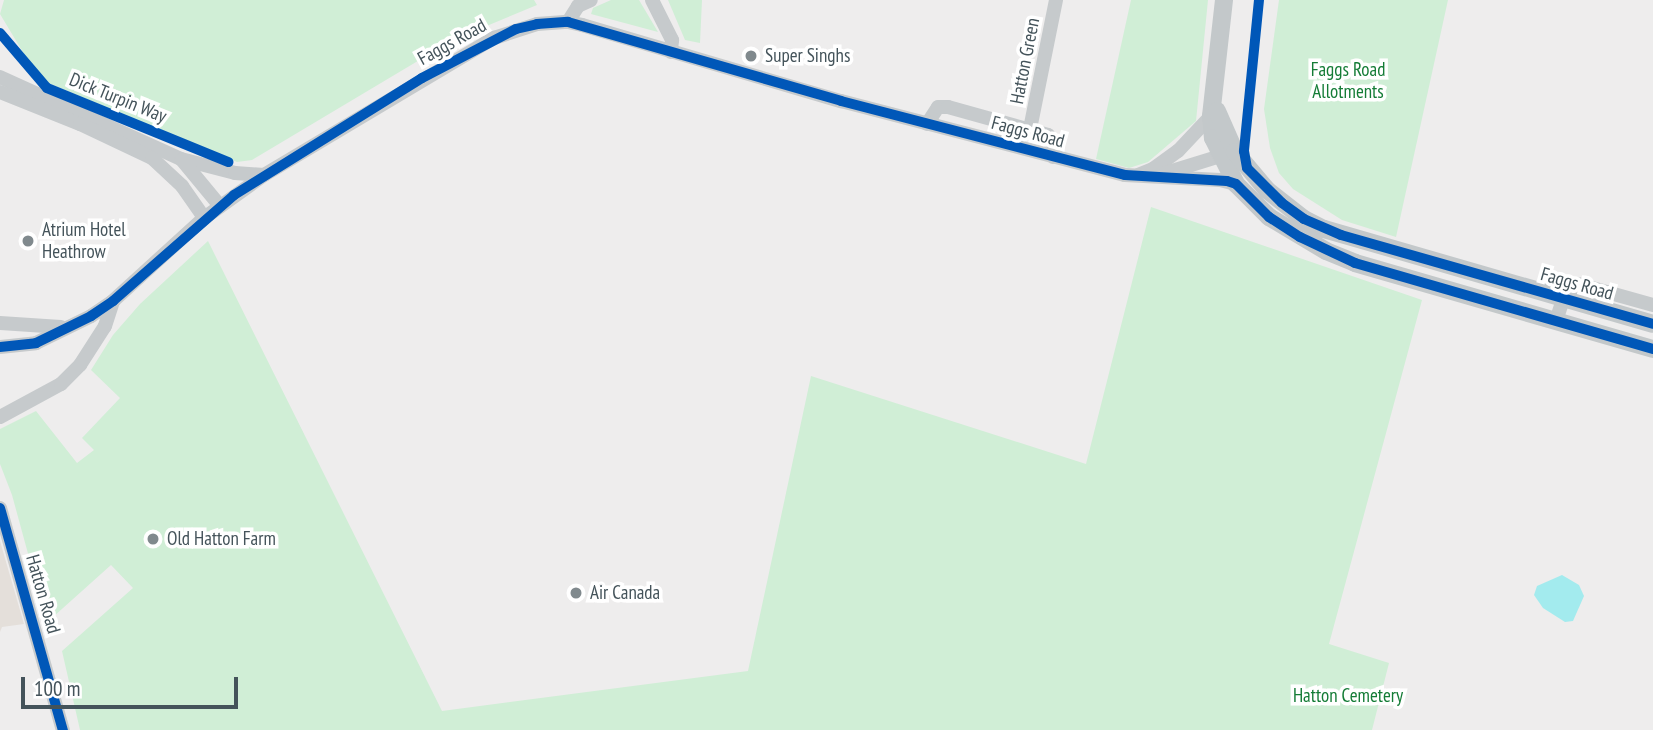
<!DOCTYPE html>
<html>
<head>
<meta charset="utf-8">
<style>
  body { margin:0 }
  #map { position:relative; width:1653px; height:730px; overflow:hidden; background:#eeeded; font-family:"PT Sans Narrow",sans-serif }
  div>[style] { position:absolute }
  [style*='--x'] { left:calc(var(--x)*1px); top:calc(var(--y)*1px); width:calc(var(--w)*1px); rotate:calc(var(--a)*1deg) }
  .commercial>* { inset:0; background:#e4dfda }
  .green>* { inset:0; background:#d0eed6 }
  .water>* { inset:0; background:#a3ebee }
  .minor>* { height:14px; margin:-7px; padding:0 7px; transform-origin:7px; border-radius:7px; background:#c6cacc }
  .major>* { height:18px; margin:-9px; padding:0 9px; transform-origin:9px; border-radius:9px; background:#c3c8ca }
  .cycleway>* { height:10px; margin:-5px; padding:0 5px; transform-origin:5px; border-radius:5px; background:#0057b8 }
  .dots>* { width:19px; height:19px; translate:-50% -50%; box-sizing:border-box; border:4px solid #fff; border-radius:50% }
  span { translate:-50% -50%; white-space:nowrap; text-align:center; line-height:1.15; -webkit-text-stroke:7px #fff; paint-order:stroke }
  .street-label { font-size:19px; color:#44535a }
  .poi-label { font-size:19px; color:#44535a }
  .left { translate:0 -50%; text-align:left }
  .park-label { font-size:19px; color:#147c36 }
  .scale { position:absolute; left:21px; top:677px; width:217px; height:32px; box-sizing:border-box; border:4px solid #44535a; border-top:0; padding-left:9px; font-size:21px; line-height:24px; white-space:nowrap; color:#44535a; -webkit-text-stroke:5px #fff; paint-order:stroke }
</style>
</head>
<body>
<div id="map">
  <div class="commercial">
    <div style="clip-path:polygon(0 541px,24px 624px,2px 627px,0 632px)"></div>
  </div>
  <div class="green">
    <div style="clip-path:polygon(4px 0,534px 0,537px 5px,453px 40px,252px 160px,237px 162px,46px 82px,27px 59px,0 14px)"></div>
    <div style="clip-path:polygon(611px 0,639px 0,658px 32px,591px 14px,593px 8px)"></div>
    <div style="clip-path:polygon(668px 0,702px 0,700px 43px,685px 40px)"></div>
    <div style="clip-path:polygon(1131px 0,1208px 0,1196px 121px,1148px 162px,1129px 168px,1096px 159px)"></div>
    <div style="clip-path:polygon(1279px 0,1448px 0,1396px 237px,1342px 220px,1293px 189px,1279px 173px,1270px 148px,1264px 109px)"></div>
    <div style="clip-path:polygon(1151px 207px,1422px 300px,1329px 644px,1389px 663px,1372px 730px,80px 730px,62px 651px,133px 588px,111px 565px,53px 617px,50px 634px,12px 495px,0 464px,0 429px,36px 411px,77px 463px,94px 450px,82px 438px,120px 398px,91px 370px,113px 335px,140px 304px,208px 241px,442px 711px,748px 671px,811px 376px,1086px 464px)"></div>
  </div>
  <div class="water">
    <div style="clip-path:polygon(1562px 575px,1579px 585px,1584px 596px,1573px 621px,1565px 622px,1543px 608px,1534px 595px,1537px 586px)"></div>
  </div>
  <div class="minor">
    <div style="--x:652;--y:0;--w:45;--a:63.4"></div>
    <div style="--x:672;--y:40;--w:12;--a:95"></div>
    <div style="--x:568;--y:22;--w:19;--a:-58"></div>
    <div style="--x:578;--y:6;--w:14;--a:-25"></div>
    <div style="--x:0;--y:77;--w:199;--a:24.4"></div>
    <div style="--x:181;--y:159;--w:56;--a:14.5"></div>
    <div style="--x:235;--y:173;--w:29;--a:4"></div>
    <div style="--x:0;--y:92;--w:86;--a:21.8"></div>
    <div style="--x:80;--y:124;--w:80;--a:25.3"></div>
    <div style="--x:152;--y:158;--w:41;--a:43"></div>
    <div style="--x:182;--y:186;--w:39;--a:55"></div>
    <div style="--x:927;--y:124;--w:20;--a:-57"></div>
    <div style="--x:938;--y:107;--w:10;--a:0"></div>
    <div style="--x:948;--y:107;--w:104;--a:15.6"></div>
    <div style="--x:1048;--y:135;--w:10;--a:53"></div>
    <div style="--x:1054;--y:143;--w:14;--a:94"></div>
    <div style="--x:1030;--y:129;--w:132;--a:-78.6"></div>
    <div style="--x:182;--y:160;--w:60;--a:50.4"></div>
    <div style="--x:1138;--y:175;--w:16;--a:-22"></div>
    <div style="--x:1153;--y:169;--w:31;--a:-36"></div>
    <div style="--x:1178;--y:151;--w:48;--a:-46.7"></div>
    <div style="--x:1159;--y:175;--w:74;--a:-17.2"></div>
    <div style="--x:1556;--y:321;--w:23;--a:-72"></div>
    <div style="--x:1563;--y:299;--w:21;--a:-45"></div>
    <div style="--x:1578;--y:284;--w:78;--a:15.6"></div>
    <div style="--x:0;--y:323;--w:61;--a:3.8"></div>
    <div style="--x:0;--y:347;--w:36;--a:-6"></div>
    <div style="--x:36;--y:343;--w:61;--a:-26.1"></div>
    <div style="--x:91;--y:316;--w:27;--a:-34"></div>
    <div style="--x:113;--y:301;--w:123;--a:-42.4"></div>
    <div style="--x:204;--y:218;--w:74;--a:-35.6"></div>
    <div style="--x:264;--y:175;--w:268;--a:-30.8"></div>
    <div style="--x:494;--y:38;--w:45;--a:-18"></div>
    <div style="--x:537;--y:24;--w:31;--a:-4"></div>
    <div style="--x:568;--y:22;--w:14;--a:12"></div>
    <div style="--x:582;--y:25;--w:270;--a:16.4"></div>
    <div style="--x:841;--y:101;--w:293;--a:14.6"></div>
    <div style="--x:1125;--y:175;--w:95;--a:3"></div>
    <div style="--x:1220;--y:180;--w:16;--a:14"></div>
    <div style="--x:0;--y:417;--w:69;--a:-28.4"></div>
    <div style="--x:61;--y:384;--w:27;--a:-45"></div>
    <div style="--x:80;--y:365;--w:46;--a:-57.3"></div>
    <div style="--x:105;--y:326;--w:26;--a:-72"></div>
    <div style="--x:0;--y:508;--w:231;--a:74.2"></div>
  </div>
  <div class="major">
    <div style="--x:1224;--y:0;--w:117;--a:96.4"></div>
    <div style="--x:1211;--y:116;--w:22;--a:85"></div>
    <div style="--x:1213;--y:138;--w:51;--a:63.4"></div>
    <div style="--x:1236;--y:184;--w:47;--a:45"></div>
    <div style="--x:1269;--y:217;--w:66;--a:30.8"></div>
    <div style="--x:1326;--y:251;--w:31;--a:22"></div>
    <div style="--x:1355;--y:263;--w:310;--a:16.1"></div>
    <div style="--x:1217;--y:111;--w:45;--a:66.3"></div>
    <div style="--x:1235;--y:152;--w:50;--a:49.9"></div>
    <div style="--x:1267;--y:190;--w:47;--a:38.1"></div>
    <div style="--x:1304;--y:219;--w:22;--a:27"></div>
    <div style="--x:1324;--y:229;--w:342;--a:16.1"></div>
  </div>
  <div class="cycleway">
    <div style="--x:1259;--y:0;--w:152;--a:95.7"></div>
    <div style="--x:1244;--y:151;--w:17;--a:80"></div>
    <div style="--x:1247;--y:168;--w:49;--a:45"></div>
    <div style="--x:1282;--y:203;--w:27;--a:36"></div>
    <div style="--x:1304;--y:219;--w:40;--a:23.4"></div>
    <div style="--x:1341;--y:235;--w:324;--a:15.9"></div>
    <div style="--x:0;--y:33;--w:72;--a:49.5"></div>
    <div style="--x:47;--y:88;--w:196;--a:22.2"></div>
    <div style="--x:0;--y:347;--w:36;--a:-6"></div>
    <div style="--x:36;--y:343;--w:61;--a:-26.1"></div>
    <div style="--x:91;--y:316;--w:27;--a:-34"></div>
    <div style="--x:113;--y:301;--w:161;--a:-41.2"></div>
    <div style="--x:234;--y:195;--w:221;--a:-31.9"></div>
    <div style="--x:422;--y:78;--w:106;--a:-27.5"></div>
    <div style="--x:516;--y:29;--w:22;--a:-13"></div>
    <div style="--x:537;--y:24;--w:31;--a:-4"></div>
    <div style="--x:568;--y:22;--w:284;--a:16.1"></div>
    <div style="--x:841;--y:101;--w:293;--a:14.6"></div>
    <div style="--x:1125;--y:175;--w:102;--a:3.4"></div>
    <div style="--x:1227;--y:181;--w:9;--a:18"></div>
    <div style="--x:1236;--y:184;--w:47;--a:45"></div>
    <div style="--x:1269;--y:217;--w:37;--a:33"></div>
    <div style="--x:1300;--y:237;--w:61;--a:25.3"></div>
    <div style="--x:1355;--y:263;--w:310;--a:16.1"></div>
    <div style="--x:0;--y:508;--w:231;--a:74.2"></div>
  </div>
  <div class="dots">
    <div style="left:751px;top:56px;background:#80898d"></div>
    <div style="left:28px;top:241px;background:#80898d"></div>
    <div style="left:153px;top:539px;background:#80898d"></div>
    <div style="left:576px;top:593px;background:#80898d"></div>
  </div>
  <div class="street-label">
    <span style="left:452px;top:42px;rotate:-29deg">Faggs Road</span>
    <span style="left:1025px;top:61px;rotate:-79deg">Hatton Green</span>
    <span style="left:118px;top:98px;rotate:22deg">Dick Turpin Way</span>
    <span style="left:1028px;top:132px;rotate:15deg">Faggs Road</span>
    <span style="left:1577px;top:284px;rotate:16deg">Faggs Road</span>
    <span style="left:43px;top:594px;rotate:74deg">Hatton Road</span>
  </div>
  <div class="poi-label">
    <span class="left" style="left:765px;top:56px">Super Singhs</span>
    <span class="left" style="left:42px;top:241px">Atrium Hotel<br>Heathrow</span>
    <span class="left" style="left:167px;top:539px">Old Hatton Farm</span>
    <span class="left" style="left:590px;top:593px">Air Canada</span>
  </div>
  <div class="park-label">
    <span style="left:1348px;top:81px">Faggs Road<br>Allotments</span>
    <span style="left:1348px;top:696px">Hatton Cemetery</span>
  </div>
  <div class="scale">100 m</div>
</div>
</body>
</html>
